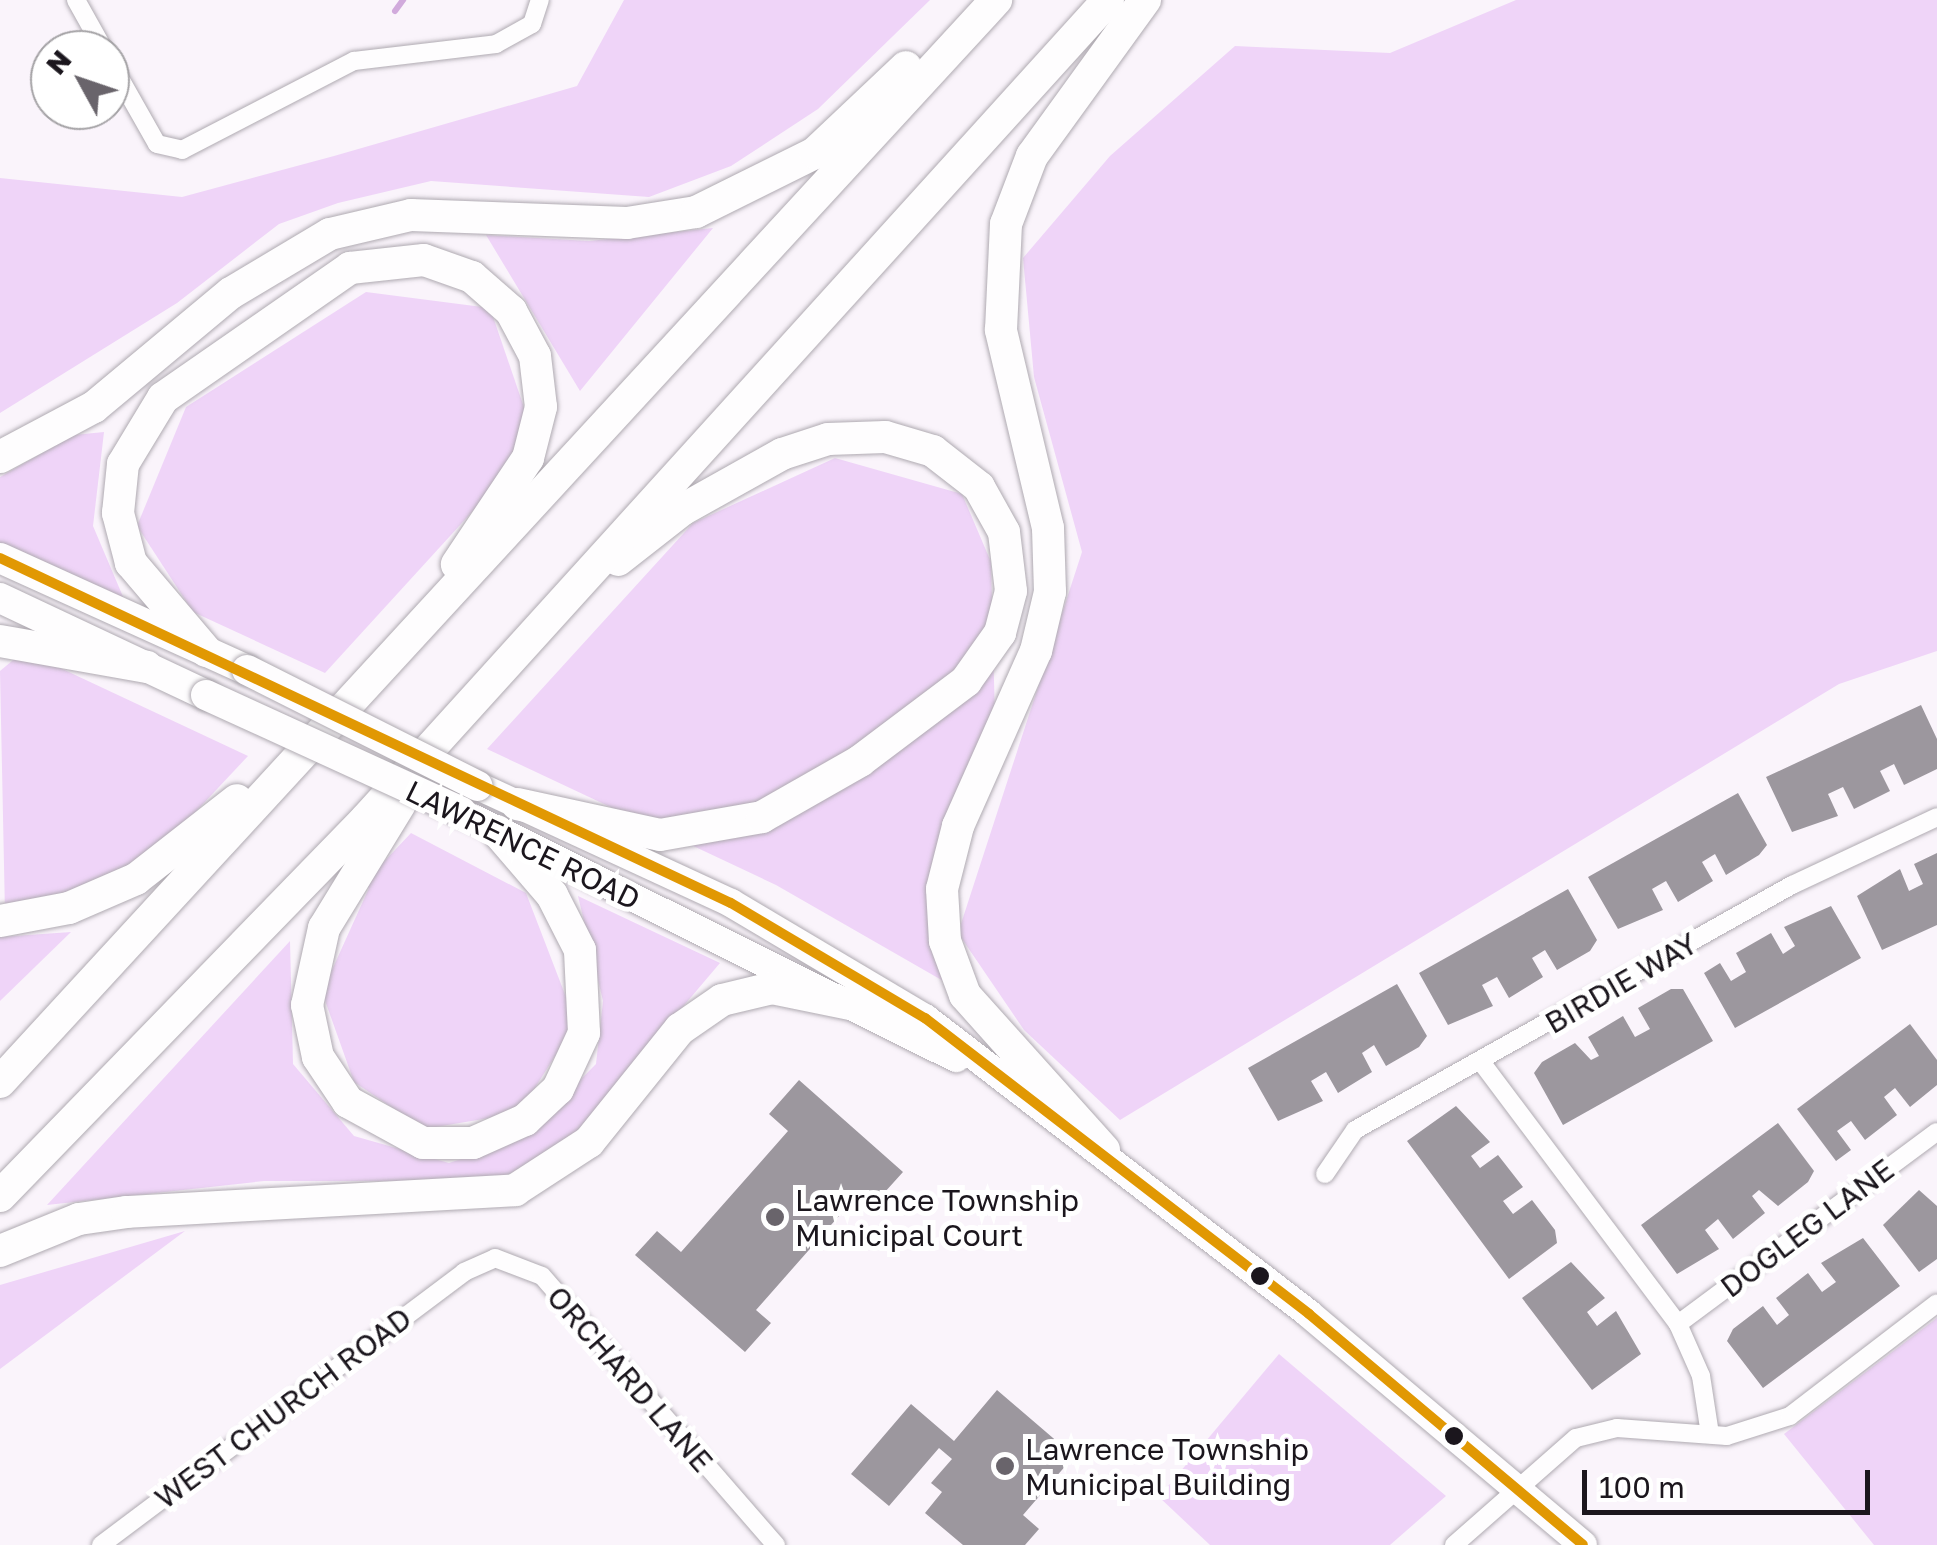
<!DOCTYPE html>
<html>
<head>
<meta charset="utf-8">
<style>
  body { margin:0 }
  #map { position:relative; width:1937px; height:1545px; overflow:hidden; background:#faf4fb; font-family:"Golos Text",sans-serif }
  div>[style] { position:absolute }
  [style*='--x'] { left:calc(var(--x)*1px); top:calc(var(--y)*1px); width:calc(var(--w)*1px); rotate:calc(var(--a)*1deg) }
  .green>* { inset:0; background:#efd4f8 }
  .stream>* { height:6px; margin:-3px; padding:0 3px; transform-origin:3px; border-radius:3px; background:#d1aadc }
  .building>* { inset:0; background:#9c979e }
  .roads { filter:drop-shadow(0 0 2px #afaab1) drop-shadow(0 0 2px #afaab1) }
  .minor>* { height:18px; margin:-9px; padding:0 9px; transform-origin:9px; border-radius:9px; background:#fefdfe }
  .primary>* { height:28px; margin:-14px; padding:0 14px; transform-origin:14px; border-radius:14px; background:#fefdfe }
  .trunk>* { height:30px; margin:-15px; padding:0 15px; transform-origin:15px; border-radius:15px; background:#fefdfe }
  .motorway>* { height:32px; margin:-16px; padding:0 16px; transform-origin:16px; border-radius:16px; background:#fefdfe }
  .bridges { filter:drop-shadow(0 0 2px #afaab1) drop-shadow(0 0 2px #afaab1) }
  .trunk-bridge>* { height:30px; margin:-15px; padding:0 15px; transform-origin:15px; border-radius:15px; background:#fefdfe }
  .bus-1>* { height:10px; margin:-5px; padding:0 5px; transform-origin:5px; border-radius:5px; background:#e19803 }
  .dots>* { width:28px; height:28px; translate:-50% -50%; box-sizing:border-box; border:5px solid #fff; border-radius:50% }
  span { translate:-50% -50%; white-space:nowrap; text-align:center; line-height:1.15; -webkit-text-stroke:10px #fff; paint-order:stroke }
  .street-label { font-size:30px; color:#1b161d }
  .poi-label { font-size:30px; color:#1b161d }
  .left { translate:0 -50%; text-align:left }
  .north { position:absolute; left:30px; top:30px; width:100px; height:100px; box-sizing:border-box; background:#fff; border:2px solid #a4a2a5; border-radius:50%; rotate:310deg; font-size:28px; font-weight:700; line-height:40px; text-align:center; color:#1b161d }
  .north::after { content:''; display:block; margin:auto; width:35px; height:45px; background:#69646b; clip-path:polygon(50% 0,100% 100%,50% 72%,0 100%) }
  .scale { position:absolute; left:1582px; top:1470px; width:288px; height:45px; box-sizing:border-box; border:5px solid #1b161d; border-top:0; padding-left:12px; font-size:30px; line-height:35px; white-space:nowrap; color:#1b161d; -webkit-text-stroke:8px #fff; paint-order:stroke }
</style>
</head>
<body>
<div id="map">
  <div class="green">
    <div style="clip-path:polygon(624px 0,930px 0,818px 109px,731px 166px,649px 197px,431px 181px,338px 203px,279px 224px,177px 303px,0 413px,0 178px,182px 197px,334px 156px,577px 86px)"></div>
    <div style="clip-path:polygon(1516px 0,1937px 0,1937px 651px,1839px 684px,1120px 1120px,1024px 1030px,958px 933px,1082px 552px,1034px 377px,1023px 258px,1110px 156px,1235px 46px,1390px 53px)"></div>
    <div style="clip-path:polygon(713px 228px,580px 391px,486px 235px,589px 241px)"></div>
    <div style="clip-path:polygon(366px 292px,490px 308px,529px 422px,524px 455px,325px 673px,193px 612px,137px 526px,186px 407px)"></div>
    <div style="clip-path:polygon(104px 432px,93px 526px,124px 599px,0 543px,0 477px,74px 435px)"></div>
    <div style="clip-path:polygon(835px 458px,962px 494px,991px 562px,995px 719px,930px 879px,945px 982px,776px 885px,487px 749px,693px 523px)"></div>
    <div style="clip-path:polygon(24px 651px,248px 756px,144px 867px,5px 913px,0 671px)"></div>
    <div style="clip-path:polygon(411px 833px,526px 893px,576px 1023px,519px 1113px,424px 1129px,354px 1082px,322px 992px,369px 888px,361px 886px)"></div>
    <div style="clip-path:polygon(578px 896px,720px 963px,564px 1147px,495px 1181px,264px 1181px,47px 1205px,290px 941px,293px 1064px,354px 1136px,449px 1163px,522px 1139px,596px 1064px,603px 1001px)"></div>
    <div style="clip-path:polygon(71px 932px,0 1001px,0 937px)"></div>
    <div style="clip-path:polygon(185px 1231px,0 1369px,0 1285px)"></div>
    <div style="clip-path:polygon(1937px 1318px,1937px 1545px,1874px 1545px,1784px 1434px)"></div>
    <div style="clip-path:polygon(1279px 1354px,1446px 1496px,1390px 1545px,1210px 1545px,1159px 1497px)"></div>
  </div>
  <div class="stream">
    <div style="--x:395;--y:11;--w:14;--a:-54"></div>
  </div>
  <div class="building">
    <div style="clip-path:polygon(1921px 705px,1937px 739px,1937px 769px,1904px 785px,1894px 764px,1880px 771px,1890px 791px,1854px 809px,1843px 787px,1828px 794px,1838px 816px,1792px 832px,1766px 777px)"></div>
    <div style="clip-path:polygon(1738px 793px,1767px 845px,1759px 855px,1726px 875px,1715px 854px,1702px 862px,1713px 881px,1678px 902px,1666px 881px,1652px 889px,1663px 910px,1618px 929px,1588px 877px)"></div>
    <div style="clip-path:polygon(1937px 853px,1937px 925px,1882px 950px,1857px 896px,1900px 869px,1909px 891px,1923px 884px,1914px 864px)"></div>
    <div style="clip-path:polygon(1568px 889px,1597px 940px,1590px 951px,1557px 970px,1545px 950px,1532px 958px,1543px 977px,1509px 998px,1497px 977px,1482px 985px,1493px 1006px,1448px 1025px,1419px 973px)"></div>
    <div style="clip-path:polygon(1831px 906px,1861px 958px,1735px 1028px,1704px 973px,1720px 963px,1731px 981px,1746px 972px,1736px 953px,1771px 933px,1783px 954px,1795px 946px,1784px 927px)"></div>
    <div style="clip-path:polygon(1397px 984px,1427px 1036px,1419px 1047px,1386px 1066px,1374px 1045px,1362px 1053px,1372px 1072px,1338px 1093px,1326px 1072px,1311px 1081px,1323px 1101px,1278px 1121px,1248px 1068px)"></div>
    <div style="clip-path:polygon(1671px 989px,1683px 989px,1713px 1041px,1563px 1125px,1534px 1073px,1542px 1062px,1575px 1043px,1591px 1060px,1599px 1056px,1588px 1037px,1623px 1016px,1635px 1037px,1650px 1029px,1638px 1008px)"></div>
    <div style="clip-path:polygon(1910px 1024px,1937px 1060px,1937px 1085px,1910px 1107px,1895px 1088px,1884px 1097px,1897px 1115px,1865px 1140px,1851px 1121px,1837px 1131px,1851px 1150px,1836px 1161px,1797px 1109px)"></div>
    <div style="clip-path:polygon(799px 1080px,903px 1172px,875px 1203px,861px 1191px,756px 1310px,771px 1323px,745px 1352px,635px 1255px,657px 1231px,681px 1252px,788px 1131px,769px 1114px)"></div>
    <div style="clip-path:polygon(1456px 1106px,1490px 1142px,1471px 1156px,1480px 1168px,1498px 1155px,1523px 1187px,1503px 1201px,1513px 1214px,1532px 1200px,1555px 1230px,1557px 1243px,1509px 1279px,1407px 1141px)"></div>
    <div style="clip-path:polygon(1778px 1123px,1814px 1171px,1808px 1182px,1778px 1206px,1759px 1190px,1752px 1196px,1765px 1213px,1733px 1239px,1718px 1219px,1705px 1230px,1719px 1249px,1677px 1274px,1641px 1225px)"></div>
    <div style="clip-path:polygon(1919px 1190px,1937px 1206px,1937px 1259px,1919px 1272px,1883px 1225px)"></div>
    <div style="clip-path:polygon(1863px 1238px,1900px 1286px,1763px 1388px,1727px 1341px,1733px 1329px,1763px 1306px,1777px 1325px,1789px 1315px,1776px 1298px,1808px 1273px,1822px 1292px,1836px 1282px,1821px 1263px)"></div>
    <div style="clip-path:polygon(1571px 1262px,1605px 1298px,1587px 1312px,1597px 1326px,1616px 1311px,1641px 1354px,1592px 1390px,1522px 1298px)"></div>
    <div style="clip-path:polygon(997px 1390px,1074px 1456px,1023px 1515px,1039px 1529px,1025px 1545px,963px 1545px,925px 1513px,942px 1492px,931px 1483px,952px 1459px,939px 1448px,889px 1506px,851px 1474px,911px 1404px,954px 1441px)"></div>
  </div>
  <div class="roads">
    <div class="minor">
      <div style="--x:76;--y:0;--w:57;--a:60.8"></div>
      <div style="--x:110;--y:61;--w:95;--a:60.5"></div>
      <div style="--x:157;--y:144;--w:26;--a:13"></div>
      <div style="--x:182;--y:150;--w:194;--a:-27.4"></div>
      <div style="--x:354;--y:61;--w:143;--a:-6.8"></div>
      <div style="--x:496;--y:44;--w:41;--a:-29.1"></div>
      <div style="--x:532;--y:24;--w:25;--a:-72"></div>
      <div style="--x:1482;--y:1063;--w:326;--a:53.1"></div>
      <div style="--x:1678;--y:1324;--w:57;--a:66.1"></div>
      <div style="--x:1701;--y:1376;--w:59;--a:81.2"></div>
      <div style="--x:1325;--y:1174;--w:53;--a:-55.7"></div>
      <div style="--x:1355;--y:1130;--w:501;--a:-29.28"></div>
      <div style="--x:1792;--y:885;--w:160;--a:-25.1"></div>
      <div style="--x:1678;--y:1324;--w:322;--a:-36.6"></div>
      <div style="--x:101;--y:1545;--w:454;--a:-36.9"></div>
      <div style="--x:464;--y:1272;--w:34;--a:-24"></div>
      <div style="--x:495;--y:1258;--w:50;--a:21"></div>
      <div style="--x:542;--y:1276;--w:357;--a:49"></div>
      <div style="--x:1454;--y:1545;--w:162;--a:-41.3"></div>
      <div style="--x:1576;--y:1438;--w:42;--a:-13.7"></div>
      <div style="--x:1617;--y:1428;--w:110;--a:4.2"></div>
      <div style="--x:1727;--y:1436;--w:66;--a:-17.6"></div>
      <div style="--x:1790;--y:1416;--w:185;--a:-37.5"></div>
    </div>
    <div class="primary">
      <div style="--x:478;--y:786;--w:279;--a:24.8"></div>
      <div style="--x:731;--y:903;--w:226;--a:30.7"></div>
      <div style="--x:925;--y:1018;--w:485;--a:37.6"></div>
      <div style="--x:1309;--y:1314;--w:358;--a:40.1"></div>
      <div style="--x:461;--y:812;--w:553;--a:26.43"></div>
    </div>
    <div class="trunk">
      <div style="--x:0;--y:558;--w:271;--a:24.4"></div>
      <div style="--x:0;--y:598;--w:228;--a:25.2"></div>
    </div>
    <div class="motorway">
      <div style="--x:0;--y:457;--w:106;--a:-28"></div>
      <div style="--x:94;--y:407;--w:178;--a:-39.8"></div>
      <div style="--x:231;--y:293;--w:115;--a:-30.8"></div>
      <div style="--x:330;--y:234;--w:83;--a:-13.2"></div>
      <div style="--x:411;--y:215;--w:216;--a:2.1"></div>
      <div style="--x:627;--y:223;--w:70;--a:-9.1"></div>
      <div style="--x:696;--y:212;--w:133;--a:-26.4"></div>
      <div style="--x:815;--y:153;--w:125;--a:-43.4"></div>
      <div style="--x:0;--y:641;--w:149;--a:10"></div>
      <div style="--x:206;--y:651;--w:116;--a:-130.4"></div>
      <div style="--x:131;--y:563;--w:52;--a:-104.6"></div>
      <div style="--x:118;--y:513;--w:49;--a:-84.2"></div>
      <div style="--x:123;--y:464;--w:77;--a:-58.8"></div>
      <div style="--x:163;--y:398;--w:228;--a:-34.8"></div>
      <div style="--x:350;--y:268;--w:74;--a:-6.2"></div>
      <div style="--x:424;--y:260;--w:51;--a:19.5"></div>
      <div style="--x:472;--y:277;--w:52;--a:41.1"></div>
      <div style="--x:511;--y:311;--w:51;--a:61.9"></div>
      <div style="--x:535;--y:356;--w:51;--a:83.3"></div>
      <div style="--x:541;--y:407;--w:53;--a:104.3"></div>
      <div style="--x:528;--y:458;--w:128;--a:123.8"></div>
      <div style="--x:400;--y:804;--w:145;--a:121.5"></div>
      <div style="--x:324;--y:928;--w:79;--a:102.4"></div>
      <div style="--x:307;--y:1005;--w:53;--a:78.1"></div>
      <div style="--x:318;--y:1057;--w:54;--a:56.3"></div>
      <div style="--x:348;--y:1102;--w:85;--a:28.7"></div>
      <div style="--x:423;--y:1143;--w:50;--a:0"></div>
      <div style="--x:473;--y:1143;--w:57;--a:-23.9"></div>
      <div style="--x:525;--y:1120;--w:45;--a:-43.2"></div>
      <div style="--x:558;--y:1089;--w:62;--a:-65.1"></div>
      <div style="--x:584;--y:1033;--w:83;--a:-92.8"></div>
      <div style="--x:580;--y:950;--w:62;--a:-117"></div>
      <div style="--x:552;--y:895;--w:84;--a:-130.7"></div>
      <div style="--x:517;--y:804;--w:146;--a:12.2"></div>
      <div style="--x:660;--y:835;--w:104;--a:-10"></div>
      <div style="--x:762;--y:817;--w:113;--a:-29.7"></div>
      <div style="--x:860;--y:761;--w:133;--a:-37"></div>
      <div style="--x:966;--y:681;--w:59;--a:-54.7"></div>
      <div style="--x:1000;--y:633;--w:43;--a:-75.3"></div>
      <div style="--x:1011;--y:591;--w:59;--a:-96.8"></div>
      <div style="--x:1004;--y:532;--w:51;--a:-119.1"></div>
      <div style="--x:979;--y:487;--w:58;--a:-142"></div>
      <div style="--x:933;--y:451;--w:50;--a:-163.7"></div>
      <div style="--x:885;--y:437;--w:57;--a:178"></div>
      <div style="--x:828;--y:439;--w:48;--a:161.9"></div>
      <div style="--x:782;--y:454;--w:115;--a:150.8"></div>
      <div style="--x:682;--y:510;--w:81;--a:142"></div>
      <div style="--x:0;--y:921;--w:70;--a:-10.7"></div>
      <div style="--x:69;--y:908;--w:73;--a:-23.4"></div>
      <div style="--x:136;--y:879;--w:128;--a:-38"></div>
      <div style="--x:0;--y:1082;--w:1471;--a:-47.37"></div>
      <div style="--x:1104;--y:1150;--w:208;--a:-131.9"></div>
      <div style="--x:965;--y:995;--w:58;--a:-110.3"></div>
      <div style="--x:945;--y:941;--w:52;--a:-93.3"></div>
      <div style="--x:942;--y:889;--w:65;--a:-75.7"></div>
      <div style="--x:958;--y:826;--w:192;--a:-66"></div>
      <div style="--x:1036;--y:651;--w:61;--a:-76.7"></div>
      <div style="--x:1050;--y:592;--w:64;--a:-91.8"></div>
      <div style="--x:1048;--y:528;--w:204;--a:-103.4"></div>
      <div style="--x:1001;--y:330;--w:106;--a:-87.3"></div>
      <div style="--x:1006;--y:224;--w:73;--a:-69.1"></div>
      <div style="--x:1032;--y:156;--w:193;--a:-54.1"></div>
      <div style="--x:0;--y:1196;--w:525;--a:-45.85"></div>
      <div style="--x:366;--y:819;--w:1105;--a:-47.82"></div>
      <div style="--x:0;--y:1251;--w:85;--a:-22.1"></div>
      <div style="--x:79;--y:1219;--w:49;--a:-8.3"></div>
      <div style="--x:127;--y:1212;--w:389;--a:-3.2"></div>
      <div style="--x:515;--y:1190;--w:88;--a:-33"></div>
      <div style="--x:589;--y:1142;--w:145;--a:-51.2"></div>
      <div style="--x:680;--y:1029;--w:51;--a:-34.6"></div>
      <div style="--x:722;--y:1000;--w:51;--a:-13.5"></div>
      <div style="--x:772;--y:988;--w:85;--a:11.6"></div>
    </div>
  </div>
  <div class="bridges">
    <div class="trunk-bridge">
      <div style="--x:247;--y:670;--w:258;--a:26.7"></div>
      <div style="--x:206;--y:695;--w:281;--a:24.6"></div>
    </div>
  </div>
  <div class="bus-1">
    <div style="--x:0;--y:558;--w:808;--a:25.27"></div>
    <div style="--x:731;--y:903;--w:226;--a:30.7"></div>
    <div style="--x:925;--y:1018;--w:485;--a:37.6"></div>
    <div style="--x:1309;--y:1314;--w:358;--a:40.1"></div>
  </div>
  <div class="dots">
    <div style="left:775px;top:1217px;background:#69646b"></div>
    <div style="left:1260px;top:1276px;background:#1b161d"></div>
    <div style="left:1454px;top:1436px;background:#1b161d"></div>
    <div style="left:1005px;top:1466px;background:#69646b"></div>
  </div>
  <div class="street-label">
    <span style="left:523px;top:845px;rotate:26deg">LAWRENCE ROAD</span>
    <span style="left:1621px;top:983px;rotate:-30deg">BIRDIE WAY</span>
    <span style="left:1807px;top:1228px;rotate:-37deg">DOGLEG LANE</span>
    <span style="left:630px;top:1379px;rotate:49deg">ORCHARD LANE</span>
    <span style="left:283px;top:1408px;rotate:-37deg">WEST CHURCH ROAD</span>
  </div>
  <div class="poi-label">
    <span class="left" style="left:795px;top:1217px">Lawrence Township<br>Municipal Court</span>
    <span class="left" style="left:1025px;top:1466px">Lawrence Township<br>Municipal Building</span>
  </div>
  <div class="north">N</div>
  <div class="scale">100 m</div>
</div>
</body>
</html>
